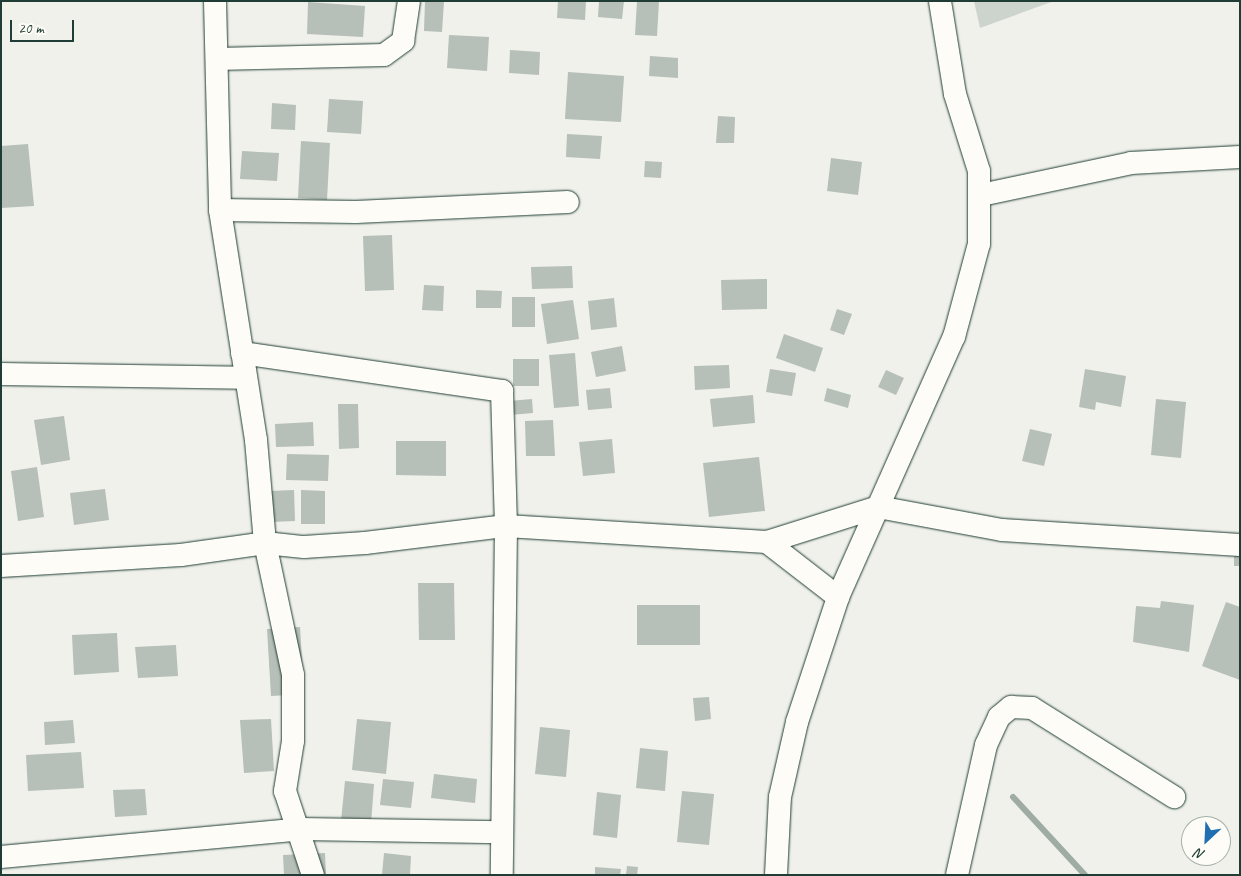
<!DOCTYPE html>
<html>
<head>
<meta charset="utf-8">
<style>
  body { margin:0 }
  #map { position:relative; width:1241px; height:876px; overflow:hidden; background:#f0f1eb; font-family:Caveat,sans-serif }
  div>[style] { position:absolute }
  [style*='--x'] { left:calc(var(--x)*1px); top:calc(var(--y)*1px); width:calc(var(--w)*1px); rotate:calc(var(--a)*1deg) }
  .green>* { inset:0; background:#cdd3cd }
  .stream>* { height:6px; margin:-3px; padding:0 3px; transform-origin:3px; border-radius:3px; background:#9faca4 }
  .building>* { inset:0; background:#b6bfb8 }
  .roads { filter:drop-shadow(0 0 1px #1f3d34) drop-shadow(0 0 1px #1f3d34) }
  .minor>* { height:22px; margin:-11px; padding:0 11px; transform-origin:11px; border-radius:11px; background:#fdfcf7 }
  span { translate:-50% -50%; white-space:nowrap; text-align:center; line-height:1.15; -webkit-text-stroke:5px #fdfcf7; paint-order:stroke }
  .frame { position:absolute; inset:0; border:2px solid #1f3d34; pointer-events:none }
  .north { position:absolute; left:1181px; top:816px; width:50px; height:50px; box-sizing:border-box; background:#fdfcf7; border:1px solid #a4b0a9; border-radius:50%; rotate:205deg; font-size:14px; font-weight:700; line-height:20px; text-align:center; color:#1f3d34 }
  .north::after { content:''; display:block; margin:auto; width:18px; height:22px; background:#1f6fb2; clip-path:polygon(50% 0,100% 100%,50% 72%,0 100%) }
  .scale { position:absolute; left:10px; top:20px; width:64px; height:22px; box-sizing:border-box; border:2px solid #1f3d34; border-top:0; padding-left:6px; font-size:15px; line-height:18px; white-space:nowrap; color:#1f3d34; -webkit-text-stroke:4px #fdfcf7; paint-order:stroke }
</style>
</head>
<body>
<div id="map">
  <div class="green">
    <div style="clip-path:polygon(974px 1px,1054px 1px,980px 28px)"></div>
  </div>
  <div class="stream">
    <div style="--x:1013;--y:797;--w:106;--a:47.3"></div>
  </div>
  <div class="building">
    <div style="clip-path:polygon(425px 1px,444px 1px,442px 32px,424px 31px)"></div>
    <div style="clip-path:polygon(558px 1px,586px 1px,585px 20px,557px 18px)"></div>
    <div style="clip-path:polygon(599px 1px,624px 1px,622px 19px,598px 17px)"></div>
    <div style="clip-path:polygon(637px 1px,659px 1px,657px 36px,635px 35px)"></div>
    <div style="clip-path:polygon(308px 2px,365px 6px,363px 37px,307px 34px)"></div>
    <div style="clip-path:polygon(449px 35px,489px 37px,487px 71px,447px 68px)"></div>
    <div style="clip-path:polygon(510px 50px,540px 52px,539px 75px,509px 73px)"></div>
    <div style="clip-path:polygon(650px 56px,678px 58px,678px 78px,649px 76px)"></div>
    <div style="clip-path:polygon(568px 72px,624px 76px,621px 122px,565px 119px)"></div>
    <div style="clip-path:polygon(329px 99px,363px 101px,361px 134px,327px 132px)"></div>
    <div style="clip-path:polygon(272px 103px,296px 105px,295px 130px,271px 129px)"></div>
    <div style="clip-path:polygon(718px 116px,735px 117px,734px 143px,716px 143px)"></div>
    <div style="clip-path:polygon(567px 134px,602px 136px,600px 159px,566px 157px)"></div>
    <div style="clip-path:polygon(301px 141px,330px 143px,327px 200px,298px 198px)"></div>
    <div style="clip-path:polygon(28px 144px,34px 206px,1px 208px,1px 146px)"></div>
    <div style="clip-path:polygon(242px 151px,279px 153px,277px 181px,240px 179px)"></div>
    <div style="clip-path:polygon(831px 158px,862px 162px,858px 195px,827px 191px)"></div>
    <div style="clip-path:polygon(645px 161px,662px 162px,661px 178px,644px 177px)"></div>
    <div style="clip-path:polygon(392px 235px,394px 290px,365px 291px,363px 236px)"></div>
    <div style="clip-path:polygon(572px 266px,573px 288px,532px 289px,531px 267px)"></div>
    <div style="clip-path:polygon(767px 279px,767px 309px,722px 310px,721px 280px)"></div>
    <div style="clip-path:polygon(424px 285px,444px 286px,443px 311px,422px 310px)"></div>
    <div style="clip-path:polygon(476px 290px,502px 291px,501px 308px,476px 308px)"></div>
    <div style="clip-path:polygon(512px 297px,535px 297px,535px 327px,512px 327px)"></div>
    <div style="clip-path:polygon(614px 298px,617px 327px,591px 330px,588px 301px)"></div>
    <div style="clip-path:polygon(573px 300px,579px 339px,547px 344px,541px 304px)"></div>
    <div style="clip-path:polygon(837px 309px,852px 314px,844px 335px,830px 330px)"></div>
    <div style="clip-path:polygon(784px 334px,823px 348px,815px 372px,776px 358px)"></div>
    <div style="clip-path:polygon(622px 346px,626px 371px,596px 377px,591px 352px)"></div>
    <div style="clip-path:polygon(575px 353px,579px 406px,554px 408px,549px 355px)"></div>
    <div style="clip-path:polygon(513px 359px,539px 359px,539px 386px,513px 386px)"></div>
    <div style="clip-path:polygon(729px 365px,730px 388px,695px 390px,694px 366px)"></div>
    <div style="clip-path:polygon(770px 369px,796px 373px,792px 396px,766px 392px)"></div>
    <div style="clip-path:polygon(1085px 369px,1126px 376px,1121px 407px,1096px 402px,1095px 410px,1079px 407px)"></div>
    <div style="clip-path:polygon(886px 370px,904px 378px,896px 395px,878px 387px)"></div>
    <div style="clip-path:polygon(610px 388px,612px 408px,588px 410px,586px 390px)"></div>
    <div style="clip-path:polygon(827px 388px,851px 395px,848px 408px,824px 401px)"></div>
    <div style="clip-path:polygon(753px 395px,755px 423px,713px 427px,710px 399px)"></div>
    <div style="clip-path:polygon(532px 399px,533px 413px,510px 415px,509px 401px)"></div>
    <div style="clip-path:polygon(1156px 399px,1186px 402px,1181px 458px,1151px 455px)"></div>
    <div style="clip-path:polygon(338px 404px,358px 404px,359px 448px,339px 449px)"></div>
    <div style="clip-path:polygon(64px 416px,70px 460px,41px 465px,34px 420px)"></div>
    <div style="clip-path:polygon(553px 420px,555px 456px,526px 456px,525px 421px)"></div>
    <div style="clip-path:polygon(313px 422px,314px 446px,276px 447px,275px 424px)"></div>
    <div style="clip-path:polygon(1030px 429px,1052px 434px,1044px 466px,1022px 461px)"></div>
    <div style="clip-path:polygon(612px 439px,615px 473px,583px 476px,579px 442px)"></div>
    <div style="clip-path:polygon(396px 441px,446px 441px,446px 476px,396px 475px)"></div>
    <div style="clip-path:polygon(287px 454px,329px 455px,328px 481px,286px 480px)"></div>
    <div style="clip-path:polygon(759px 457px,765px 511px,709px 517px,703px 463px)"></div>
    <div style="clip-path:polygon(37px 467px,44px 517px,18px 521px,11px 471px)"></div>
    <div style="clip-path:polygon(105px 489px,109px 520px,74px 525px,70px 493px)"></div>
    <div style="clip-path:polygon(294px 490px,295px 521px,271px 522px,269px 491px)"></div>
    <div style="clip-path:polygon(301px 490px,325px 491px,325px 524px,301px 524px)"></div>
    <div style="clip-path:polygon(1234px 550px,1240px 551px,1240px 566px,1234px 566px)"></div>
    <div style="clip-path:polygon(418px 583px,454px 583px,455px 640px,419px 640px)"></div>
    <div style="clip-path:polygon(1161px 601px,1194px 605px,1189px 652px,1133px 642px,1136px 606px,1160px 608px)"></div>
    <div style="clip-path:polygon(1226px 602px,1240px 607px,1240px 680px,1202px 666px)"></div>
    <div style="clip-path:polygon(637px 605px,700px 605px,700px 645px,637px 645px)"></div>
    <div style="clip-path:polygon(300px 627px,304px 694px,271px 696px,267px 629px)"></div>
    <div style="clip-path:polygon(117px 633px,119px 672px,74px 675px,72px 635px)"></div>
    <div style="clip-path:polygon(176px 645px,178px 676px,138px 678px,135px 647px)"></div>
    <div style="clip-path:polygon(709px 697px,711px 719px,695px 721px,693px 698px)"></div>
    <div style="clip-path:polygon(271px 719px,274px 771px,244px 773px,240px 720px)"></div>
    <div style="clip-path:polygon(357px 719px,391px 722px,386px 774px,352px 770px)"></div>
    <div style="clip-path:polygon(73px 720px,75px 743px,45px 745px,44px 722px)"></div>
    <div style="clip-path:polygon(540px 727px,570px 730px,566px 777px,535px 774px)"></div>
    <div style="clip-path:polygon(640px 748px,668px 751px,665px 791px,636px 788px)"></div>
    <div style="clip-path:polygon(81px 752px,84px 788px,28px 791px,26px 755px)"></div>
    <div style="clip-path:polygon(434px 774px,477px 779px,475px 803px,431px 798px)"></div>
    <div style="clip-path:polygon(383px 779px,414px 782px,411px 808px,380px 805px)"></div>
    <div style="clip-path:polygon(345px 781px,374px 784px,371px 824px,341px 821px)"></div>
    <div style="clip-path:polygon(145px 789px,147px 815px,115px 817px,113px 790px)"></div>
    <div style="clip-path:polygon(682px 791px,714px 794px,709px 845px,677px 842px)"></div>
    <div style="clip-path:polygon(597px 792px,621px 795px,617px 838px,593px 835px)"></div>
    <div style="clip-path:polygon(325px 853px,326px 875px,284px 875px,283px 855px)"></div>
    <div style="clip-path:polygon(384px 853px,411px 856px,410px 875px,382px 875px)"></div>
    <div style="clip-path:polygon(627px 866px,638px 867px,637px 875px,626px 875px)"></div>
    <div style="clip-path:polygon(595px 867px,621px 869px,620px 875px,595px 875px)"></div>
  </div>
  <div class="roads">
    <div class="minor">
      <div style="--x:215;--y:1;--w:209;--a:88.6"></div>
      <div style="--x:220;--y:210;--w:233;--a:81.1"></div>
      <div style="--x:256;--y:440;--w:103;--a:85"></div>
      <div style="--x:265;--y:543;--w:135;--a:78"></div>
      <div style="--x:293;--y:675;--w:66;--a:90"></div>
      <div style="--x:293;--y:741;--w:51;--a:99.1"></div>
      <div style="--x:285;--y:791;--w:89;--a:71.6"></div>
      <div style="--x:217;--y:59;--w:167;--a:-1.4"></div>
      <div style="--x:384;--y:55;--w:24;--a:-36"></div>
      <div style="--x:403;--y:41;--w:40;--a:-81.5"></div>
      <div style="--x:981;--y:195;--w:153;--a:-12"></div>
      <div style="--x:1131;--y:163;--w:109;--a:-3.2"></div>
      <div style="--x:220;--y:210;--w:136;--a:0.8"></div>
      <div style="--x:356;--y:212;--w:212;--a:-2.7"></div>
      <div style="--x:242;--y:353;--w:263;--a:8.3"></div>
      <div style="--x:502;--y:391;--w:135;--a:88.3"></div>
      <div style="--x:506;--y:526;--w:349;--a:90.7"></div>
      <div style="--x:1;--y:374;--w:242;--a:0.9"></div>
      <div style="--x:767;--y:542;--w:116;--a:-17.5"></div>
      <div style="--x:878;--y:507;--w:126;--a:10.5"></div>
      <div style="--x:1002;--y:530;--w:238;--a:3.6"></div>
      <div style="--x:1;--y:566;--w:180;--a:-3.5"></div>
      <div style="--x:181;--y:555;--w:85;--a:-8.1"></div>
      <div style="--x:265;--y:543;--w:39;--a:6"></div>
      <div style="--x:304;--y:547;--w:61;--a:-3.8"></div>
      <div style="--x:365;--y:543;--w:142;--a:-6.9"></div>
      <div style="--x:506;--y:526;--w:261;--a:3.5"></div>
      <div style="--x:767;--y:542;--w:90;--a:37.8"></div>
      <div style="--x:1;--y:857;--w:301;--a:-5.3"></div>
      <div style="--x:301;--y:829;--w:201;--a:0.9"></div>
      <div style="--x:776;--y:875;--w:78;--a:-87.1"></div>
      <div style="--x:780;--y:797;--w:77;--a:-77.2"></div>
      <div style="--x:797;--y:722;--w:132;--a:-71.8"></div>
      <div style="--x:838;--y:597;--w:285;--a:-66"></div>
      <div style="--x:954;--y:337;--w:96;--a:-75"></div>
      <div style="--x:979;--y:244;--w:73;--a:-90"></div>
      <div style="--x:979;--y:171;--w:81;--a:-107.3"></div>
      <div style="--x:955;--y:94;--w:94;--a:-99.2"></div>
      <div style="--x:957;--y:875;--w:133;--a:-77.4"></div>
      <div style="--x:986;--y:745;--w:31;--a:-65"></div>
      <div style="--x:999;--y:717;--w:16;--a:-40"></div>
      <div style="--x:1011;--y:707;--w:21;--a:3"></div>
      <div style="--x:1032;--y:708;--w:168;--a:32.1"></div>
    </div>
  </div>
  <div class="frame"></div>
  <div class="north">N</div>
  <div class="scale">20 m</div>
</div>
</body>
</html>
